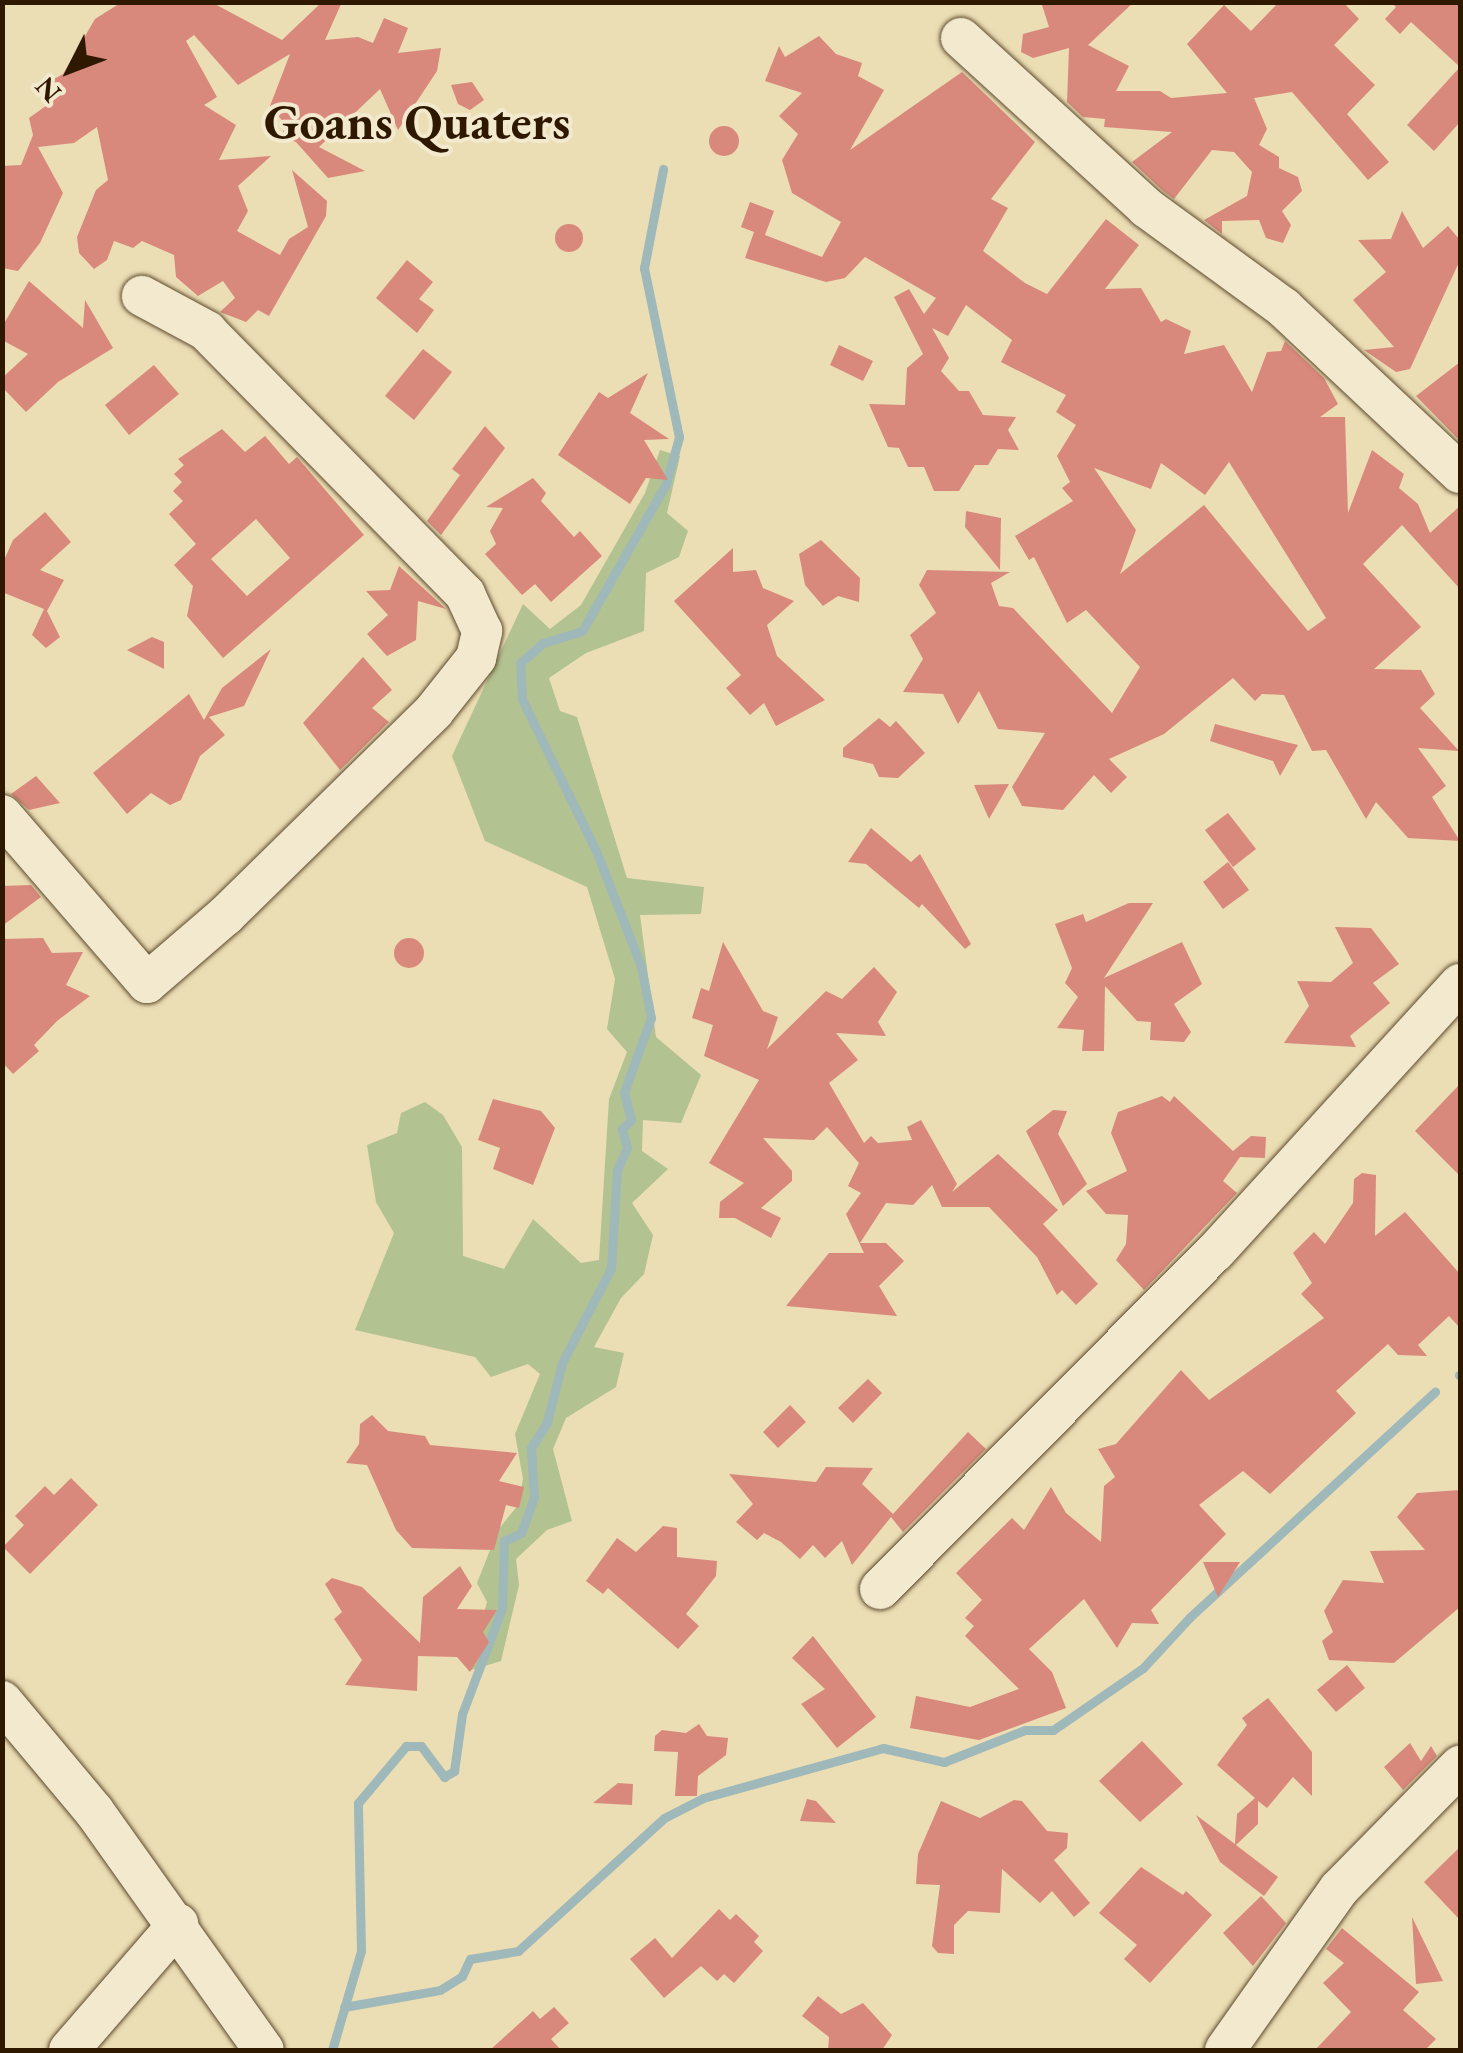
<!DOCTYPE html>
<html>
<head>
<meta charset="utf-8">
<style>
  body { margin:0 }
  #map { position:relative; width:1463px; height:2053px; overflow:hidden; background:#ebddb4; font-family:"EB Garamond",serif }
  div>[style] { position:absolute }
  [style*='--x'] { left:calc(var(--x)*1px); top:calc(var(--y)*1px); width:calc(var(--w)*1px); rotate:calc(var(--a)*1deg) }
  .green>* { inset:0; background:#b2c291 }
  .stream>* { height:9px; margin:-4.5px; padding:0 4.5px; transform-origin:4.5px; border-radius:4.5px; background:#9fb8b9 }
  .building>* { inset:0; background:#d8897c }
  .round { border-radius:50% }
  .roads { filter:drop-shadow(0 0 2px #5d4a2d) drop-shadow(0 0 2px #5d4a2d) }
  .minor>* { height:40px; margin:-20px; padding:0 20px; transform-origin:20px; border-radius:20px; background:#f2e9ce }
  span { translate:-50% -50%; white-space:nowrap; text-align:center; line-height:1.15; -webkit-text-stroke:8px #f2e9ce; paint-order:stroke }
  .quarter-label { font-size:50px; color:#2e1900; font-weight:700 }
  .frame { position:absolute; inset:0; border:5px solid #2e1900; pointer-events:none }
  .north { position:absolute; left:20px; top:20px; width:100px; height:100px; -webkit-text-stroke:8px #f2e9ce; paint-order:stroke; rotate:228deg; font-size:28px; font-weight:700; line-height:40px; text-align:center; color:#2e1900 }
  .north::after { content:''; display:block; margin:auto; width:35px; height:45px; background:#2e1900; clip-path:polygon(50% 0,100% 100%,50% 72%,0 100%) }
</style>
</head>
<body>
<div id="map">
  <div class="green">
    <div style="clip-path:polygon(660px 450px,680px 456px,667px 513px,688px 531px,679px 557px,646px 573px,644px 631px,586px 653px,549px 678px,560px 711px,577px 717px,627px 878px,704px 887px,701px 914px,640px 915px,656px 1037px,701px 1075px,681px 1123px,643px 1120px,642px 1151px,668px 1169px,632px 1203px,653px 1235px,644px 1274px,621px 1298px,594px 1347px,624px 1353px,616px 1387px,566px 1418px,553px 1449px,572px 1521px,547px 1530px,516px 1559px,519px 1585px,501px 1661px,468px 1671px,487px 1602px,477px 1583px,498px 1530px,518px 1505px,523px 1479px,515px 1434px,540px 1374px,528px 1364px,491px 1377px,475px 1357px,355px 1330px,394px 1233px,376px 1202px,367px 1145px,397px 1133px,401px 1113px,425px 1102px,443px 1115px,462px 1147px,463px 1256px,504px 1269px,533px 1219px,581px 1263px,599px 1260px,609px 1099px,627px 1052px,607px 1029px,615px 979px,587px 887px,485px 841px,452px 756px,523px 604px,550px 629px,581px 605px,645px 493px)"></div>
  </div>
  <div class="stream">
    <div style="--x:1459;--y:1375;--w:1;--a:0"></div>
    <div style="--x:344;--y:2007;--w:97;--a:-10"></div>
    <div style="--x:440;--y:1990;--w:26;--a:-32"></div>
    <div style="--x:462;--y:1976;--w:19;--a:-65"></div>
    <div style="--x:470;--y:1959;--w:49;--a:-9.5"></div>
    <div style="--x:518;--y:1951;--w:197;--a:-42.3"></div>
    <div style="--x:664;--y:1818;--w:44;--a:-27.1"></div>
    <div style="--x:703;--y:1798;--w:187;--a:-15.5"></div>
    <div style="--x:883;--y:1748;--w:63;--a:12.9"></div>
    <div style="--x:944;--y:1762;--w:87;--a:-21.6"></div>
    <div style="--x:1025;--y:1730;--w:28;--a:0"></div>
    <div style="--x:1053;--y:1730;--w:109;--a:-34.6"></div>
    <div style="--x:1143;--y:1668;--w:69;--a:-47.3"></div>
    <div style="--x:1190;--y:1617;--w:333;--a:-42.6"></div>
    <div style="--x:332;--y:2050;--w:103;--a:-73.7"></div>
    <div style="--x:361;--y:1951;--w:148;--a:-91.2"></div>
    <div style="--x:358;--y:1803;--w:75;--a:-49.9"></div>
    <div style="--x:406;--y:1746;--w:15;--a:0"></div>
    <div style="--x:421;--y:1746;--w:39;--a:53"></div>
    <div style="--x:444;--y:1777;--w:12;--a:-31"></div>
    <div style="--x:454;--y:1771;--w:58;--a:-82"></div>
    <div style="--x:462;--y:1714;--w:113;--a:-69.3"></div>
    <div style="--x:502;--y:1608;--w:67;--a:-88.3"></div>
    <div style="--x:504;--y:1541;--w:19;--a:-25"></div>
    <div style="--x:521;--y:1533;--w:37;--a:-70"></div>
    <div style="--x:534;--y:1498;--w:50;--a:-93.4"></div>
    <div style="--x:531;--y:1448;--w:31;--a:-58"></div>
    <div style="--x:547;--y:1422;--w:61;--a:-75.7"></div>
    <div style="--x:562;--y:1363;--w:107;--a:-62.7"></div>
    <div style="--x:611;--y:1268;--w:98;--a:-86.5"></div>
    <div style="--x:617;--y:1170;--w:24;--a:-66"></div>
    <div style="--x:627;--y:1148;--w:20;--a:-105"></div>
    <div style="--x:622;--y:1129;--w:13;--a:-45"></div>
    <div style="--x:631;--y:1120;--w:29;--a:-104"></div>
    <div style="--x:624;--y:1092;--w:79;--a:-70"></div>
    <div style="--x:651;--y:1018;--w:53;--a:-100.9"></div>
    <div style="--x:641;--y:966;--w:121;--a:-111.3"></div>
    <div style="--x:597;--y:853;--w:171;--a:-116"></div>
    <div style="--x:522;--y:699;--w:36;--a:-93"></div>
    <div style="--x:520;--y:663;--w:30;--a:-41"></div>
    <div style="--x:543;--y:643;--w:41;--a:-17.1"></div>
    <div style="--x:582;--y:631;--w:169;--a:-60.3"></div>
    <div style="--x:666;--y:484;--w:49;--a:-74.5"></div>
    <div style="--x:679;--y:437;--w:173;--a:-101.7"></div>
    <div style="--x:644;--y:268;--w:101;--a:-79.1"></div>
  </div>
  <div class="building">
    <div style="clip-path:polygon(122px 2px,211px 2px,282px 40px,322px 2px,342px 2px,325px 40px,358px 37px,373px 43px,384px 18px,408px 28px,398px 53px,441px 48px,437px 71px,398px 130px,380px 89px,319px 147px,365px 171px,328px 178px,296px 142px,281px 137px,286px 125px,270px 106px,290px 54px,238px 85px,194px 35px,186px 41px,217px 97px,204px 105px,236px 125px,219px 160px,271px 156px,238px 186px,248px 211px,237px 231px,280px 255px,289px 239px,308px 227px,292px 170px,327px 201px,326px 216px,269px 316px,258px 310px,246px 322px,220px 312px,235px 298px,223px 281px,198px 296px,176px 277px,174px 255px,142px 241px,133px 248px,114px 241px,107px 260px,94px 269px,79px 253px,77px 237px,96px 190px,108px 180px,97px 127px,74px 143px,38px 147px,63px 193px,40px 243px,18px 271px,2px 268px,2px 166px,21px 165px,33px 135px,29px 118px,50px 103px,45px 84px,63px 74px,95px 19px)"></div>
    <div style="clip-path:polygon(1041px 2px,1134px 2px,1088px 45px,1129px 66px,1116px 91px,1160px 91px,1171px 98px,1227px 93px,1187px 44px,1224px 5px,1251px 31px,1279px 2px,1343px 2px,1359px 19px,1334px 45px,1375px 85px,1347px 114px,1389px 162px,1368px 180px,1292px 92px,1254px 98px,1267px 129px,1259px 145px,1279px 157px,1279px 168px,1298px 177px,1302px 191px,1282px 211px,1291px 225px,1283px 243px,1266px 238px,1259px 220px,1222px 221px,1222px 234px,1204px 220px,1247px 196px,1252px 172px,1234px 152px,1212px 150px,1174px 199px,1162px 190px,1132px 162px,1172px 132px,1104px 127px,1105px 119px,1083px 117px,1067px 102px,1069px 48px,1033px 58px,1021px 52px,1023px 34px,1049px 27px)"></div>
    <div style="clip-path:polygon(1391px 2px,1460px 2px,1460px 122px,1434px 151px,1407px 125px,1460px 67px,1411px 22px,1400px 34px,1385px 19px,1396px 7px)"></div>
    <div style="clip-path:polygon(evenodd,819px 36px,836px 54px,862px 63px,858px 76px,884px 90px,850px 150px,962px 72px,1035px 142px,991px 199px,1008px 208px,983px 251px,1025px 283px,1047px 294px,1106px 219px,1139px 245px,1105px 289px,1141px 288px,1161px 322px,1166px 319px,1191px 331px,1184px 354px,1224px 345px,1252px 392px,1267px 352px,1281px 351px,1285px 341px,1324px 378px,1338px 404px,1320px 417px,1345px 417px,1348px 513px,1372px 450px,1404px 474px,1399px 488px,1418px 504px,1430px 533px,1460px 506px,1460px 589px,1402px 525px,1363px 564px,1421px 627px,1374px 669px,1421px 670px,1435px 694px,1420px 708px,1459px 751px,1418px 748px,1446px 786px,1432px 797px,1460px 841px,1408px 838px,1376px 802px,1366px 819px,1326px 750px,1312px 751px,1284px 695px,1262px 694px,1255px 701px,1233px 678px,1164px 734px,1109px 759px,1127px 777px,1111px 793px,1094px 775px,1063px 810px,1022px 806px,1012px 787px,1045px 733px,998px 729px,979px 691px,958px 724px,943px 694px,903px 692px,923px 659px,910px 635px,936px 613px,919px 585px,927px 570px,1010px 572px,991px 583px,999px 606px,1013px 608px,1112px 713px,1140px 667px,1086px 610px,1067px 623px,1034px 557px,1029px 560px,1015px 536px,1073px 501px,1062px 488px,1070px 482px,1057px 456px,1076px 425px,1056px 412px,1066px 395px,1001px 362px,1012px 340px,966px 305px,948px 336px,932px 328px,949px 358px,941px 371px,959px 391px,969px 391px,983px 415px,1016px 417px,1008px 430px,1019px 450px,998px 449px,988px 465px,975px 465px,959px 491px,934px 491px,924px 467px,908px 467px,899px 448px,888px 447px,869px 404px,905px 405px,907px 368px,923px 354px,894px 297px,909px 289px,924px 314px,936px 298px,865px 257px,845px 278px,826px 282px,745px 258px,754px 232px,741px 227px,750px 202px,774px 211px,765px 235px,822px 257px,841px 222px,792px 193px,782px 160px,798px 134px,779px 116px,802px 93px,765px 81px,779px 46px,785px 57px,819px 36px,1229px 462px,1326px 618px,1308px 631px,1204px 505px,1120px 574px,1136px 530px,1094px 468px,1151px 489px,1161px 463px,1205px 495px,1229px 462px)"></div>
    <div style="clip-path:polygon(472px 82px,484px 100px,470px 110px,458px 104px,451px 85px)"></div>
    <div class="round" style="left:709px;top:126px;width:30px;height:30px"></div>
    <div style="clip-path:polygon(1402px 211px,1423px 248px,1448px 226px,1460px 240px,1460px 260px,1410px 369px,1396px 372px,1364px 350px,1394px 347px,1353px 300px,1386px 272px,1358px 240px,1391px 239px)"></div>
    <div class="round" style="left:555px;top:224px;width:28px;height:28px"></div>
    <div style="clip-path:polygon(407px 260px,433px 282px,419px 299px,434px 310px,417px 333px,376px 298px)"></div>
    <div style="clip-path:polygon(29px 281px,83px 328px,85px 300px,113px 348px,58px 382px,26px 412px,2px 387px,2px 378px,28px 354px,2px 340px,2px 327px)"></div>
    <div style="clip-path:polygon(839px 345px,873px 361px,863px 381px,830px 365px)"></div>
    <div style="clip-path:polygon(423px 349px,452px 372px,414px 420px,385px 396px)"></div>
    <div style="clip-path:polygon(1460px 362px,1460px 441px,1416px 396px)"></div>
    <div style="clip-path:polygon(154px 365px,179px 394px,129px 435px,105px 405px)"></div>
    <div style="clip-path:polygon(648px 373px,630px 413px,669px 439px,644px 440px,668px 480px,646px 478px,630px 504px,558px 455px,599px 392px,608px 398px)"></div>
    <div style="clip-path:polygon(485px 426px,505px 448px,441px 535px,427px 521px,460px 475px,452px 469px)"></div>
    <div style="clip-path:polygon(evenodd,222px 429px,245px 452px,265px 436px,289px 464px,297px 457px,364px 535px,223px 658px,187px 616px,193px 586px,174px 565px,196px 544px,169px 514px,183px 501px,173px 491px,182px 482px,174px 474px,184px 465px,178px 459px,222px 429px,256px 519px,290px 558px,247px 596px,211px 559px,256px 519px)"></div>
    <div style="clip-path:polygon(533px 478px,546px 493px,541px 501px,574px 537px,580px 531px,602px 556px,551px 602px,535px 584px,522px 595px,485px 554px,496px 544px,490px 531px,503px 508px,486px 507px)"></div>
    <div style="clip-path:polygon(966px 511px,1001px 518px,1000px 570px,965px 527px)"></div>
    <div style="clip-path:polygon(45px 512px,71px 542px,40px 570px,64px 580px,47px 611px,60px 637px,46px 648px,32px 635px,44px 609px,2px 592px,2px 565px,13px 540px)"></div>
    <div style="clip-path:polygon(821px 540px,860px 578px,859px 602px,838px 596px,823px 606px,805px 585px,799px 554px)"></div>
    <div style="clip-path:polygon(733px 548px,733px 572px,756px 570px,763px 588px,794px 601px,767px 625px,777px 656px,825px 700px,776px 726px,764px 703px,750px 715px,726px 688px,741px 675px,674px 601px)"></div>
    <div style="clip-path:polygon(399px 566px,446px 609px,418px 601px,416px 640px,387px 656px,367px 634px,388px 615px,366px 591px,390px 590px)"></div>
    <div style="clip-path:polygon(152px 637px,164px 642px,164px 669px,127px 650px)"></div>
    <div style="clip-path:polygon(271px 649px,244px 706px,209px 717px,225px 735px,200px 756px,181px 800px,170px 805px,151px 793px,127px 814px,93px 773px,189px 694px,204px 720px,222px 688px)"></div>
    <div style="clip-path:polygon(363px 657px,392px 690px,372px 708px,389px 722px,340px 770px,303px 723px)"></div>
    <div style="clip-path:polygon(879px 718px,890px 727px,896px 721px,925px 753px,898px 778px,879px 777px,873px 764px,843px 757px,843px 748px)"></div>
    <div style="clip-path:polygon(1215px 724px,1298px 745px,1280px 776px,1273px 761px,1210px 741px)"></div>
    <div style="clip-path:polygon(36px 776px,60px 803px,29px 810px,11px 794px)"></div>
    <div style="clip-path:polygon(1009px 784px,989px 819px,974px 785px)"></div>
    <div style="clip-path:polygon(1228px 813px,1256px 849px,1233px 867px,1205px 830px)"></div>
    <div style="clip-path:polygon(871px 828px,911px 862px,920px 854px,971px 944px,965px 949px,922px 904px,919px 908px,866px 864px,848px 862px)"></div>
    <div style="clip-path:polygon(1228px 862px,1249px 890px,1223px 909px,1203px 882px)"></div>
    <div style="clip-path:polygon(31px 885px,41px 897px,2px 926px,2px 886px)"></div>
    <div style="clip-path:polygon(1129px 903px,1153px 903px,1104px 978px,1182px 942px,1202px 984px,1174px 1004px,1191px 1032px,1184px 1042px,1150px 1040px,1151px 1022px,1137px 1021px,1105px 986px,1104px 1051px,1082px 1051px,1084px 1030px,1057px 1028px,1078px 997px,1065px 983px,1072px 968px,1055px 924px,1083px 914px,1086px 922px)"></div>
    <div style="clip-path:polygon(1335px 927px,1371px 928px,1399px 964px,1373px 983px,1390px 1003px,1350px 1036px,1356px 1047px,1284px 1043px,1309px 1006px,1297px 981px,1331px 982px,1353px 963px)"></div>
    <div style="clip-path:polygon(43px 938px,52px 953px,83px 952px,66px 985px,90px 996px,57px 1021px,34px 1045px,39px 1051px,13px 1074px,2px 1062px,2px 939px)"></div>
    <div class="round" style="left:394px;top:938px;width:30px;height:30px"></div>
    <div style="clip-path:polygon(723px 942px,763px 1011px,778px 1017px,767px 1049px,826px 991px,842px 999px,874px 967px,897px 992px,878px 1022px,886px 1036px,836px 1033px,858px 1060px,829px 1083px,864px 1143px,871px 1136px,878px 1143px,912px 1140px,907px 1127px,921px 1120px,957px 1184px,952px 1192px,998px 1154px,1058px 1210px,1043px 1224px,1098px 1284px,1076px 1305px,1062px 1290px,1057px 1295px,1037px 1257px,989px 1207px,942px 1207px,932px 1185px,913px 1205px,886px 1203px,860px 1243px,886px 1243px,904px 1261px,879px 1286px,897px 1316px,786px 1306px,829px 1253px,864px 1253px,846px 1214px,861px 1193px,848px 1186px,859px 1163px,827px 1127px,814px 1140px,763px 1138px,792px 1171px,792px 1181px,761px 1208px,781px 1218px,771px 1238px,735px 1218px,719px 1218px,720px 1202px,744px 1183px,709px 1163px,759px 1080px,704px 1056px,713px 1025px,692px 1018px,701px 988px,709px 991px)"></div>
    <div style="clip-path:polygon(1460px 1084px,1460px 1176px,1415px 1131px)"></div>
    <div style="clip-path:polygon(1162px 1096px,1170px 1102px,1174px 1096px,1233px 1151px,1251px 1136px,1266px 1137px,1265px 1158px,1240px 1157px,1223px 1181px,1237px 1193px,1144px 1290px,1116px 1260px,1126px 1244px,1128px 1215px,1106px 1214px,1086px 1191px,1127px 1171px,1111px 1133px,1118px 1112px)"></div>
    <div style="clip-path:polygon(493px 1099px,541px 1111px,555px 1128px,533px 1185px,493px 1169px,500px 1148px,478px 1140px)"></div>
    <div style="clip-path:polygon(1053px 1110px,1067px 1111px,1058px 1134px,1087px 1184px,1063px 1206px,1026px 1131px)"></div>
    <div style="clip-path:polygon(1362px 1173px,1376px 1175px,1375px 1236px,1405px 1212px,1460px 1274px,1460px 1328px,1449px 1316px,1418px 1345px,1427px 1356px,1398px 1355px,1388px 1344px,1336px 1391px,1356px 1413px,1270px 1494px,1243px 1471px,1199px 1505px,1226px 1534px,1151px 1610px,1159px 1624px,1132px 1623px,1117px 1648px,1084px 1599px,1029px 1649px,1052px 1672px,1066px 1708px,979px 1740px,910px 1728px,916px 1696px,970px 1707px,1019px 1689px,965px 1636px,974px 1626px,965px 1618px,982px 1600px,956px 1573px,1012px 1518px,1024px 1530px,1051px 1487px,1066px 1513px,1101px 1542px,1104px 1486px,1115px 1477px,1098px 1449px,1116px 1444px,1181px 1370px,1209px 1400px,1324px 1318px,1301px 1294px,1312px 1283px,1293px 1253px,1314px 1232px,1325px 1244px,1353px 1203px,1354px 1179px)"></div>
    <div style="clip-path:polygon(868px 1379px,882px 1393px,853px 1423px,838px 1408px)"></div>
    <div style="clip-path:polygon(790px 1405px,806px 1422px,778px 1448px,763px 1432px)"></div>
    <div style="clip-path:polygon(372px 1415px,388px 1431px,425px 1436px,430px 1445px,517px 1453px,499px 1481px,524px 1487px,519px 1508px,506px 1505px,494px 1550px,412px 1548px,396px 1530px,367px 1465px,346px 1463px,359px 1444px,360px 1424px)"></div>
    <div style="clip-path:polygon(968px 1432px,986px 1449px,903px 1532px,891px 1517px,852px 1565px,842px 1541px,825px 1558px,813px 1545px,800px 1559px,781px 1542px,764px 1533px,757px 1540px,736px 1522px,753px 1504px,729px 1474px,816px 1482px,826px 1467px,873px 1468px,862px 1484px,893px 1514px)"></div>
    <div style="clip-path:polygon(71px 1478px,98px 1505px,30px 1574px,3px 1547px,24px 1525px,15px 1516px,45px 1486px,54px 1495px)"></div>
    <div style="clip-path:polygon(1460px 1490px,1460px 1607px,1394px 1663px,1329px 1660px,1322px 1641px,1333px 1632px,1324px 1611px,1343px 1580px,1384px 1583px,1370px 1551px,1425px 1550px,1397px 1517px,1417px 1493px)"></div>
    <div style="clip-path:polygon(663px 1526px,677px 1528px,677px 1557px,717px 1561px,716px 1576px,686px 1614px,699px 1626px,678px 1649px,608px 1588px,603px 1594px,586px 1581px,617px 1538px,636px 1552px)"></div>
    <div style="clip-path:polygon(1203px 1562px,1240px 1562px,1218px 1597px)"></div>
    <div style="clip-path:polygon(460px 1566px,472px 1586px,457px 1609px,497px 1610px,483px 1632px,489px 1642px,470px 1672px,457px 1657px,418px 1656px,417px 1691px,345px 1685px,362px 1660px,334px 1619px,342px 1612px,325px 1584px,332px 1578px,362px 1587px,420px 1643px,423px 1597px)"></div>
    <div style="clip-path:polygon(813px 1636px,876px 1717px,837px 1748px,801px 1704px,825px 1689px,792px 1658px)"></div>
    <div style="clip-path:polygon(1347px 1665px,1365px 1688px,1336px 1712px,1317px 1690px)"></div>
    <div style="clip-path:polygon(1268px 1698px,1312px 1752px,1312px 1796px,1293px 1777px,1267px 1808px,1258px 1801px,1258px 1824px,1236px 1845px,1278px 1877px,1264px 1896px,1220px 1862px,1196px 1815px,1235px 1844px,1237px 1814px,1255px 1798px,1217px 1765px,1247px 1725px,1242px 1718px)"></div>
    <div style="clip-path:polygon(699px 1724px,707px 1736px,728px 1738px,726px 1755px,698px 1776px,697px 1796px,675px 1796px,678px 1752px,654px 1751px,655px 1736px,662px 1730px,686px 1733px)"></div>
    <div style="clip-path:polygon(1142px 1741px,1183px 1784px,1140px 1822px,1099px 1781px)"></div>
    <div style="clip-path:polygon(1410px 1743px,1421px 1761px,1431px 1746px,1437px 1756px,1403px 1790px,1384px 1767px)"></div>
    <div style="clip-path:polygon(618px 1783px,633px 1784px,632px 1805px,593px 1803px)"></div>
    <div style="clip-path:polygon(807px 1799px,816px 1801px,836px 1823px,800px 1821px)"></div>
    <div style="clip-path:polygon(1014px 1800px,1022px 1801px,1047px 1831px,1068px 1833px,1067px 1848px,1054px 1860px,1090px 1903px,1074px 1917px,1052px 1891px,1040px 1903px,1002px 1869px,1000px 1913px,968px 1911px,954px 1925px,954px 1954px,938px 1953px,932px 1946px,940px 1885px,916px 1884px,918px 1854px,941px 1801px,980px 1818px)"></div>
    <div style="clip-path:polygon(1460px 1847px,1460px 1920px,1424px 1882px)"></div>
    <div style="clip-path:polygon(1141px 1867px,1183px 1895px,1186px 1891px,1212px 1915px,1150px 1983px,1124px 1959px,1137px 1945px,1099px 1913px)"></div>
    <div style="clip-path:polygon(1261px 1896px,1286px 1923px,1253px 1966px,1223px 1933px)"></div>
    <div style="clip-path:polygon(719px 1909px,730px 1920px,736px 1914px,759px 1936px,754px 1942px,763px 1951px,734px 1983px,724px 1974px,717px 1981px,701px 1966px,664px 1998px,630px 1959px,655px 1938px,672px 1958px)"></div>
    <div style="clip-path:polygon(1412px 1917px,1443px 1981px,1416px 1984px)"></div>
    <div style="clip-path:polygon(1342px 1928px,1419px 1992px,1403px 2010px,1436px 2039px,1425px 2050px,1315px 2050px,1351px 2012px,1323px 1983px,1344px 1963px,1326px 1949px)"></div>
    <div style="clip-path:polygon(818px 1996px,841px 2014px,863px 2003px,892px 2035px,882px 2050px,828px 2050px,829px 2037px,802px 2016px)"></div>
    <div style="clip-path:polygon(554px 2007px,569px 2023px,551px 2039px,561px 2050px,490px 2050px,533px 2011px,540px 2019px)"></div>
  </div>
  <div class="roads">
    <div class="minor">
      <div style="--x:961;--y:38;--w:252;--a:42.4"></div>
      <div style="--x:1147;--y:208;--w:170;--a:36.1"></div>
      <div style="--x:1284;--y:308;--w:241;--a:43.2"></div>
      <div style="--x:2;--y:815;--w:222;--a:49.2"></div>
      <div style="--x:147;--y:983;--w:104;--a:-40.7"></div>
      <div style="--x:226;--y:915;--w:291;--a:-44.4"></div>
      <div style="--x:434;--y:711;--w:68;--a:-51.6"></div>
      <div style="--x:476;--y:658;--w:28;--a:-77"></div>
      <div style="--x:482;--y:631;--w:41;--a:-114.7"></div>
      <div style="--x:465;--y:594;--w:368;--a:-134.5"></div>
      <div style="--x:207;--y:331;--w:74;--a:-151.7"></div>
      <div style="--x:880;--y:1589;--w:475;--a:-45.2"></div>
      <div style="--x:1215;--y:1252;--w:363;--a:-47.6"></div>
      <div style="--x:2;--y:1701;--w:143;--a:50.1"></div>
      <div style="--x:94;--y:1811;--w:293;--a:54.6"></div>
      <div style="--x:69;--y:2050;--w:167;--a:-49.1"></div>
      <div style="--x:1225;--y:2050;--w:197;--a:-54.7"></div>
      <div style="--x:1339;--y:1889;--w:173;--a:-45.5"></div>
    </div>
  </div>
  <div class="quarter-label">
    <span style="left:417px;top:122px">Goans Quaters</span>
  </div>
  <div class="frame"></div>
  <div class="north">N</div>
</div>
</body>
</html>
